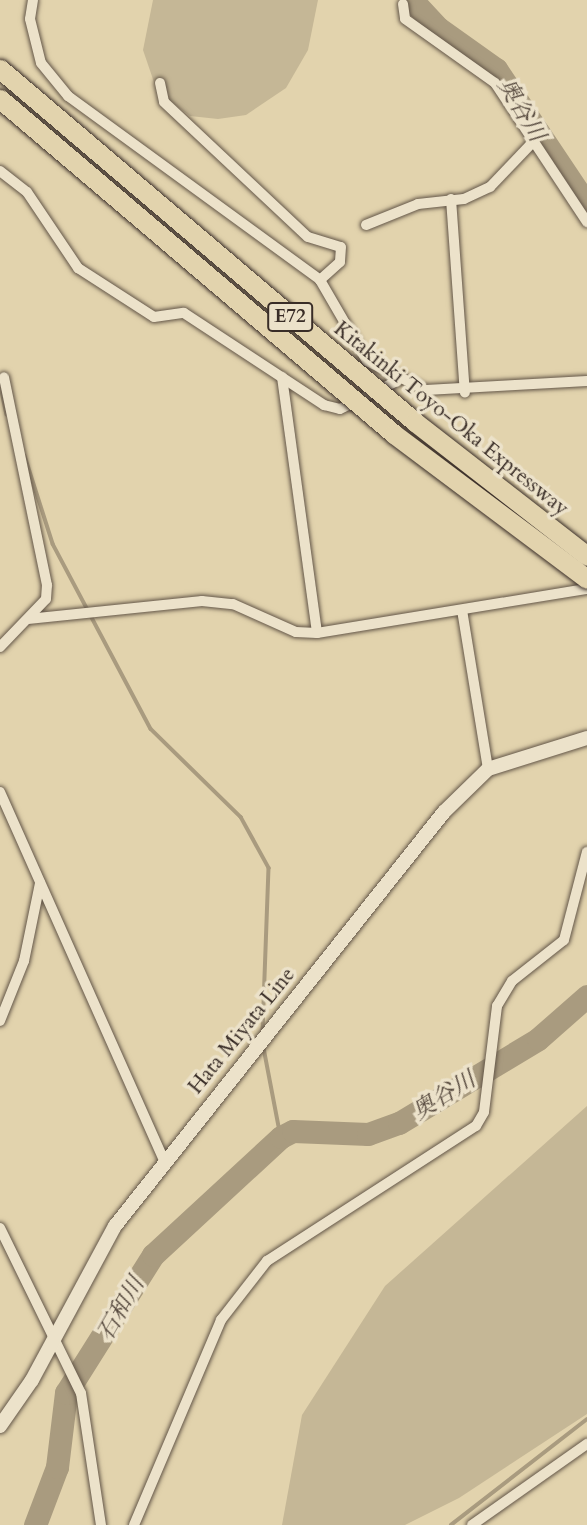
<!DOCTYPE html>
<html>
<head>
<meta charset="utf-8">
<style>
  body { margin:0 }
  #map { position:relative; width:587px; height:1525px; overflow:hidden; background:#e2d3ad; font-family:Cardo,"Noto Serif JP",serif }
  div>[style] { position:absolute }
  [style*='--x'] { left:calc(var(--x)*1px); top:calc(var(--y)*1px); width:calc(var(--w)*1px); rotate:calc(var(--a)*1deg) }
  .green>* { inset:0; background:#c5b796 }
  .stream>* { height:3.5px; margin:-1.75px; padding:0 1.75px; transform-origin:1.75px; border-radius:1.75px; background:#a99b7f }
  .river>* { height:23px; margin:-11.5px; padding:0 11.5px; transform-origin:11.5px; border-radius:11.5px; background:#a99b7f }
  .roads { filter:drop-shadow(0 0 2px #635648) drop-shadow(0 0 2px #635648) }
  .minor>* { height:10px; margin:-5px; padding:0 5px; transform-origin:5px; border-radius:5px; background:#ece2ca }
  .secondary>* { height:14px; margin:-7px; padding:0 7px; transform-origin:7px; border-radius:7px; background:#ece2ca }
  .bridges { filter:drop-shadow(0 0 2px #392d27) drop-shadow(0 0 2px #392d27) }
  .motorway-bridge>* { height:19px; margin:-9.5px; padding:0 9.5px; transform-origin:9.5px; border-radius:9.5px; background:#e2d3ad }
  span { translate:-50% -50%; white-space:nowrap; text-align:center; line-height:1.15; -webkit-text-stroke:7px #ece2ca; paint-order:stroke }
  .shield-label span { padding:2px 5px; background:#ece2ca; border:2px solid; border-radius:5px; -webkit-text-stroke-width:0 }
  .shield-label { font-size:19px; color:#392d27; font-weight:700 }
  .street-label { font-size:21px; color:#392d27 }
  .water-label { font-size:23px; color:#55483d; font-style:italic }
</style>
</head>
<body>
<div id="map">
  <div class="green">
    <div style="clip-path:polygon(153px 0,318px 0,308px 50px,286px 88px,246px 115px,218px 119px,190px 116px,157px 91px,143px 50px)"></div>
    <div style="clip-path:polygon(587px 1106px,587px 1414px,459px 1498px,405px 1525px,282px 1525px,302px 1415px,385px 1286px)"></div>
  </div>
  <div class="stream">
    <div style="--x:0;--y:382;--w:33;--a:78"></div>
    <div style="--x:25;--y:456;--w:92;--a:72.3"></div>
    <div style="--x:53;--y:544;--w:209;--a:62.1"></div>
    <div style="--x:151;--y:729;--w:126;--a:44.4"></div>
    <div style="--x:241;--y:817;--w:58;--a:61.2"></div>
    <div style="--x:269;--y:868;--w:165;--a:92.1"></div>
    <div style="--x:264;--y:1048;--w:91;--a:79.2"></div>
    <div style="--x:451;--y:1525;--w:172;--a:-37.9"></div>
  </div>
  <div class="river">
    <div style="--x:412;--y:0;--w:38;--a:47"></div>
    <div style="--x:438;--y:28;--w:71;--a:35.3"></div>
    <div style="--x:496;--y:69;--w:164;--a:56.2"></div>
    <div style="--x:35;--y:1525;--w:62;--a:-69.2"></div>
    <div style="--x:57;--y:1467;--w:75;--a:-83.1"></div>
    <div style="--x:66;--y:1393;--w:163;--a:-57.8"></div>
    <div style="--x:153;--y:1255;--w:174;--a:-42.7"></div>
    <div style="--x:281;--y:1137;--w:13;--a:-27"></div>
    <div style="--x:293;--y:1131;--w:75;--a:2.3"></div>
    <div style="--x:368;--y:1134;--w:33;--a:-20"></div>
    <div style="--x:399;--y:1123;--w:162;--a:-31.1"></div>
    <div style="--x:538;--y:1039;--w:65;--a:-41.3"></div>
  </div>
  <div class="roads">
    <div class="minor">
      <div style="--x:33;--y:0;--w:19;--a:99"></div>
      <div style="--x:30;--y:19;--w:45;--a:76"></div>
      <div style="--x:41;--y:63;--w:43;--a:50.7"></div>
      <div style="--x:68;--y:96;--w:312;--a:36.1"></div>
      <div style="--x:320;--y:280;--w:94;--a:59.9"></div>
      <div style="--x:367;--y:361;--w:66;--a:26.2"></div>
      <div style="--x:426;--y:390;--w:161;--a:-3.2"></div>
      <div style="--x:403;--y:4;--w:15;--a:82"></div>
      <div style="--x:405;--y:19;--w:110;--a:35.4"></div>
      <div style="--x:495;--y:83;--w:167;--a:56.5"></div>
      <div style="--x:160;--y:83;--w:19;--a:78"></div>
      <div style="--x:164;--y:102;--w:197;--a:43.2"></div>
      <div style="--x:308;--y:237;--w:34;--a:17"></div>
      <div style="--x:341;--y:247;--w:15;--a:94"></div>
      <div style="--x:340;--y:262;--w:27;--a:138"></div>
      <div style="--x:0;--y:171;--w:34;--a:38"></div>
      <div style="--x:27;--y:192;--w:92;--a:56.1"></div>
      <div style="--x:78;--y:268;--w:90;--a:32.8"></div>
      <div style="--x:154;--y:317;--w:30;--a:-8"></div>
      <div style="--x:184;--y:313;--w:168;--a:33.3"></div>
      <div style="--x:324;--y:405;--w:16;--a:14"></div>
      <div style="--x:340;--y:409;--w:64;--a:-26.2"></div>
      <div style="--x:451;--y:199;--w:194;--a:85.9"></div>
      <div style="--x:366;--y:225;--w:56;--a:-22"></div>
      <div style="--x:418;--y:204;--w:46;--a:-6.2"></div>
      <div style="--x:464;--y:199;--w:29;--a:-25"></div>
      <div style="--x:490;--y:187;--w:61;--a:-46.3"></div>
      <div style="--x:282;--y:377;--w:258;--a:82.2"></div>
      <div style="--x:462;--y:610;--w:161;--a:80.7"></div>
      <div style="--x:28;--y:619;--w:175;--a:-5.9"></div>
      <div style="--x:202;--y:601;--w:31;--a:6"></div>
      <div style="--x:233;--y:604;--w:69;--a:24"></div>
      <div style="--x:296;--y:632;--w:21;--a:3"></div>
      <div style="--x:317;--y:633;--w:274;--a:-9.3"></div>
      <div style="--x:0;--y:647;--w:66;--a:-46.2"></div>
      <div style="--x:46;--y:599;--w:14;--a:-86"></div>
      <div style="--x:47;--y:585;--w:212;--a:-101.7"></div>
      <div style="--x:0;--y:792;--w:405;--a:66"></div>
      <div style="--x:0;--y:1021;--w:65;--a:-68.2"></div>
      <div style="--x:24;--y:961;--w:80;--a:-78.4"></div>
      <div style="--x:0;--y:1228;--w:184;--a:63.9"></div>
      <div style="--x:81;--y:1393;--w:134;--a:81.4"></div>
      <div style="--x:134;--y:1525;--w:223;--a:-67"></div>
      <div style="--x:221;--y:1320;--w:75;--a:-52.1"></div>
      <div style="--x:267;--y:1261;--w:249;--a:-32.9"></div>
      <div style="--x:476;--y:1126;--w:16;--a:-60"></div>
      <div style="--x:484;--y:1112;--w:107;--a:-83"></div>
      <div style="--x:497;--y:1006;--w:29;--a:-59"></div>
      <div style="--x:512;--y:981;--w:66;--a:-38.3"></div>
      <div style="--x:564;--y:940;--w:91;--a:-75.4"></div>
      <div style="--x:472;--y:1525;--w:141;--a:-35.2"></div>
    </div>
    <div class="secondary">
      <div style="--x:0;--y:1426;--w:56;--a:-55.2"></div>
      <div style="--x:32;--y:1380;--w:175;--a:-61.7"></div>
      <div style="--x:115;--y:1226;--w:529;--a:-51.53"></div>
      <div style="--x:444;--y:812;--w:62;--a:-44.3"></div>
      <div style="--x:488;--y:769;--w:104;--a:-17.4"></div>
    </div>
  </div>
  <div class="bridges">
    <div class="motorway-bridge">
      <div style="--x:0;--y:69;--w:545;--a:40.38"></div>
      <div style="--x:415;--y:422;--w:218;--a:37.9"></div>
      <div style="--x:0;--y:99;--w:517;--a:40.37"></div>
      <div style="--x:394;--y:434;--w:241;--a:36.9"></div>
    </div>
  </div>
  <div class="shield-label">
    <span style="left:290px;top:317px">E72</span>
  </div>
  <div class="street-label">
    <span style="left:451px;top:419px;rotate:39deg">Kitakinki Toyo-Oka Expressway</span>
    <span style="left:242px;top:1031px;rotate:-51deg">Hata Miyata Line</span>
  </div>
  <div class="water-label">
    <span style="left:521px;top:110px;rotate:59deg">奥谷川</span>
    <span style="left:444px;top:1096px;rotate:-32deg">奥谷川</span>
    <span style="left:121px;top:1309px;rotate:-60deg">石和川</span>
  </div>
</div>
</body>
</html>
